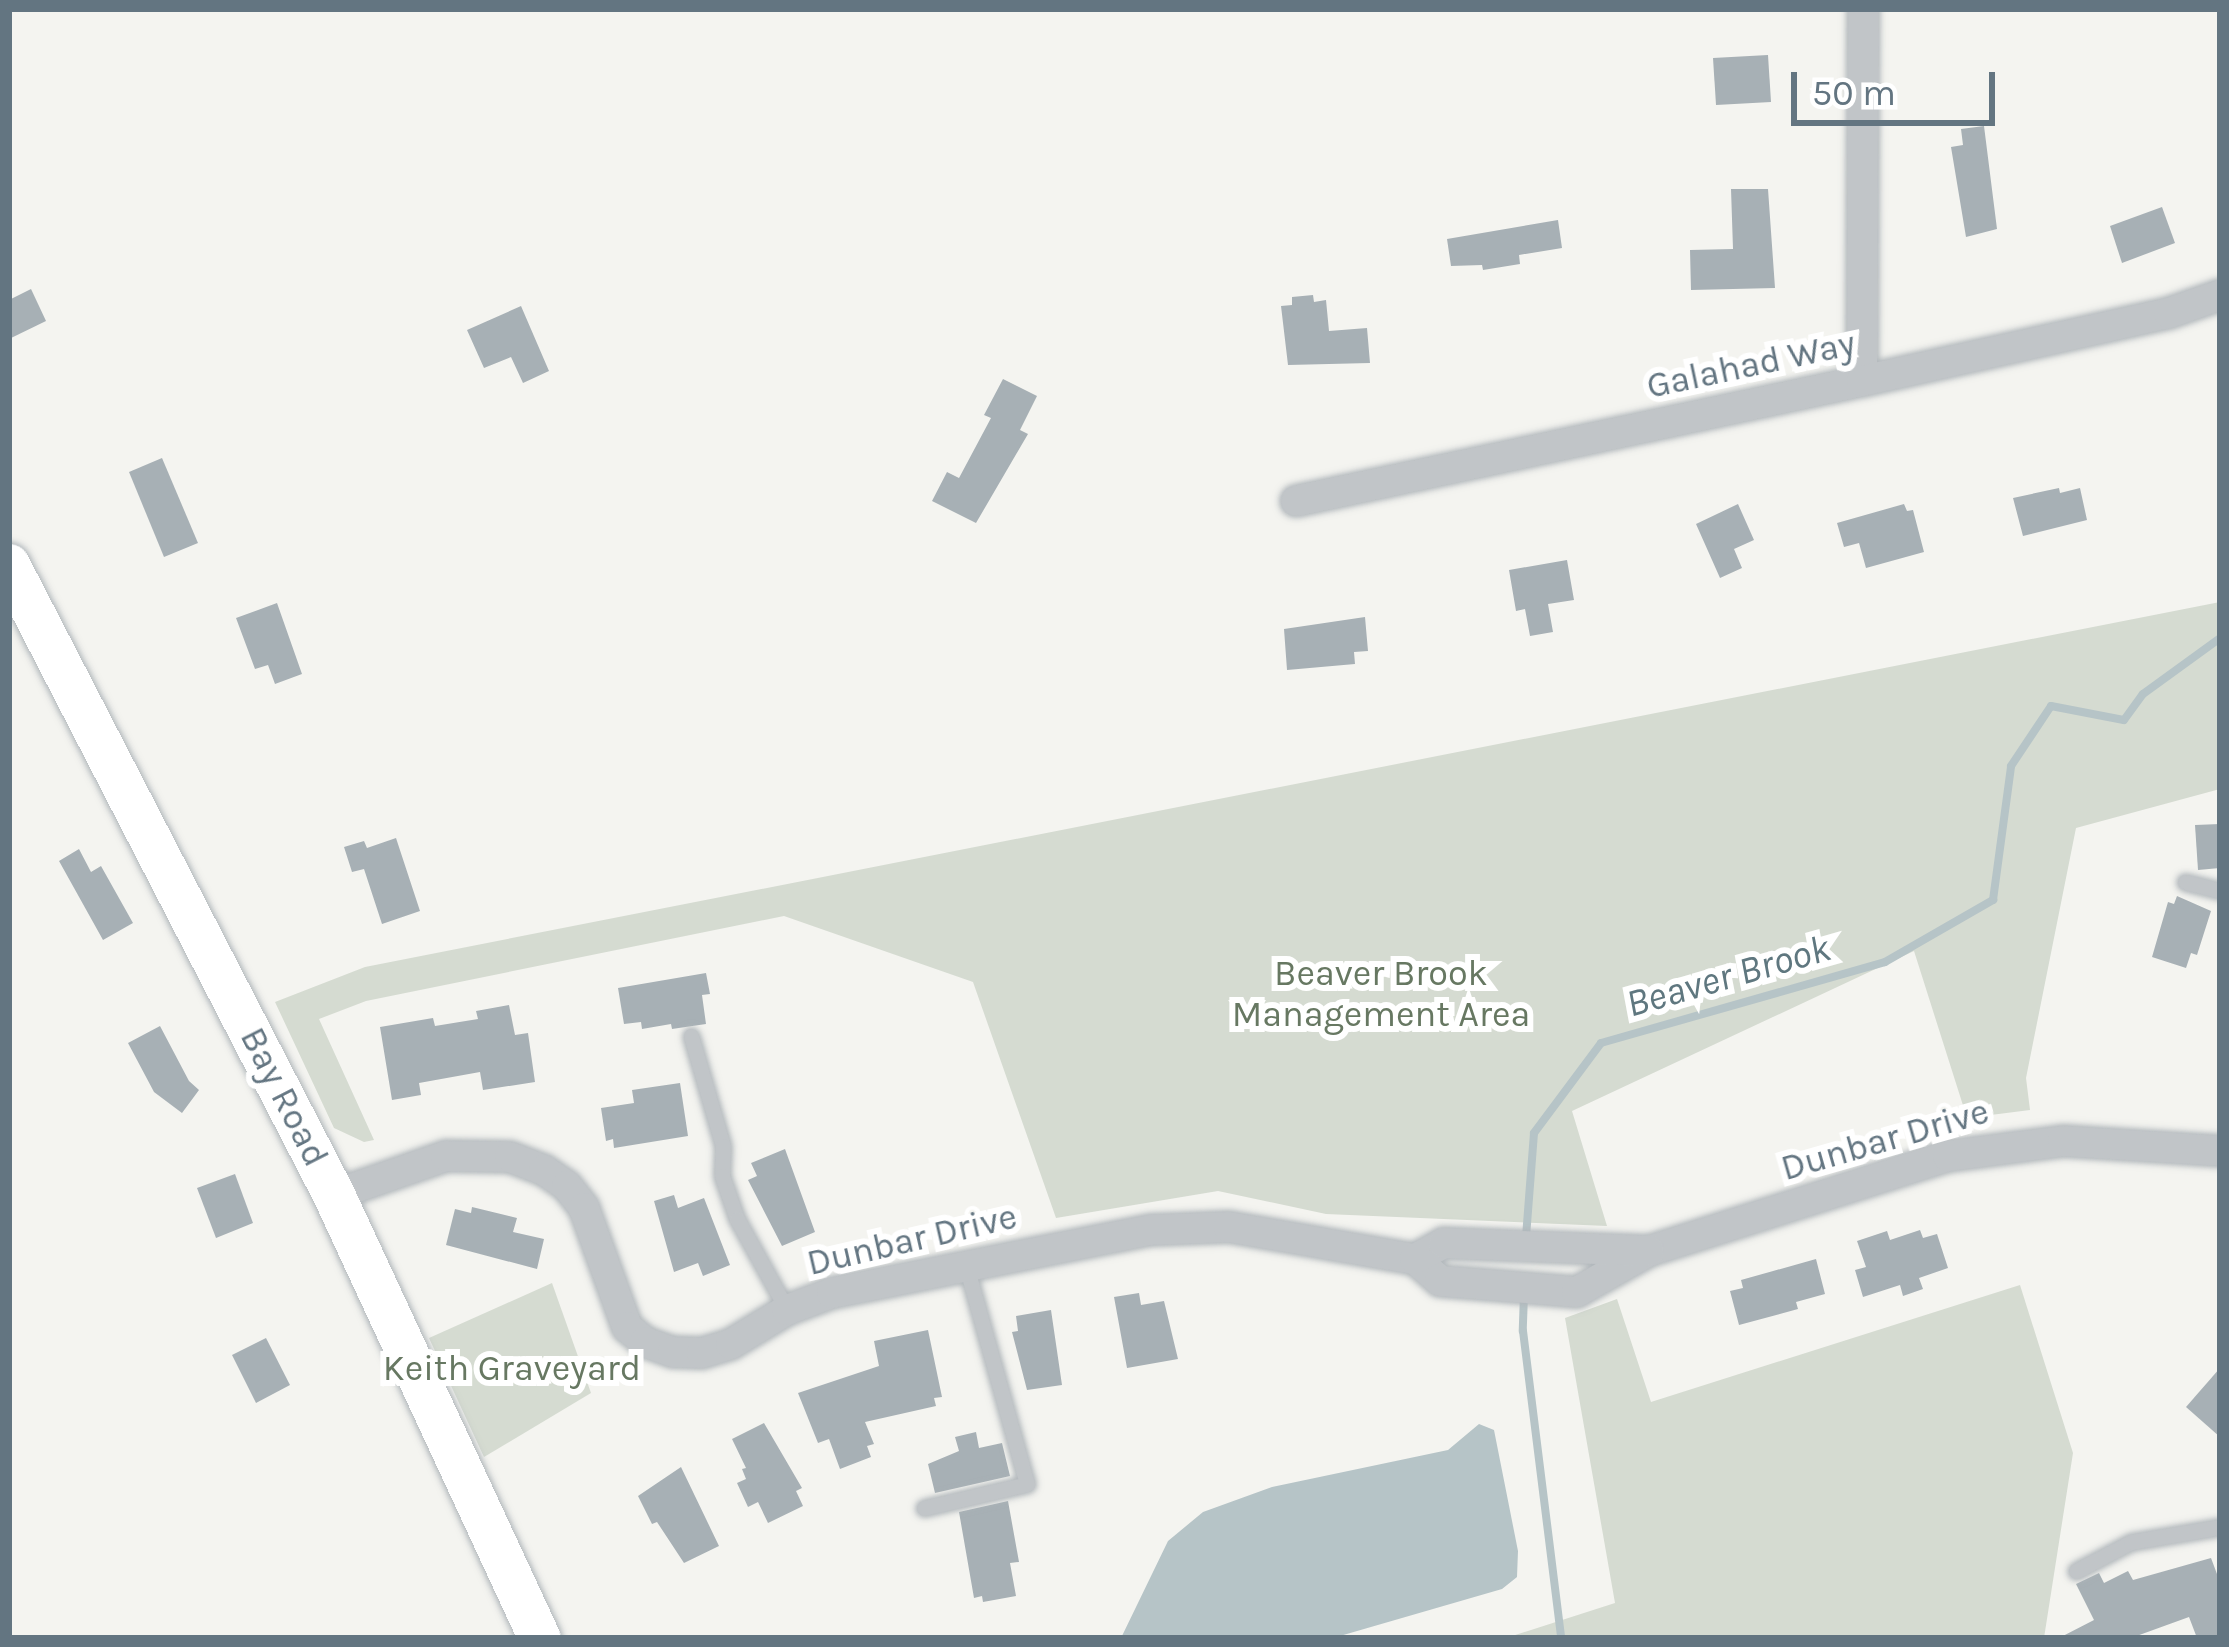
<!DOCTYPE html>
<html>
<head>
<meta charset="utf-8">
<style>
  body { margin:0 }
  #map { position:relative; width:2229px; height:1647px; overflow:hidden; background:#f4f4f0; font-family:Karla,sans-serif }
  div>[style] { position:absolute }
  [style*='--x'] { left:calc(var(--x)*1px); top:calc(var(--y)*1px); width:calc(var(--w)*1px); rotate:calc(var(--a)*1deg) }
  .green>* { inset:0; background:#d5dbd1 }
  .water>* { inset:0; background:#b6c4c7 }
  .stream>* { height:8px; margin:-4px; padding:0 4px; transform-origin:4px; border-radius:4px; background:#b6c4c7 }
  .building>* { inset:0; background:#a7b0b5 }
  .roads { filter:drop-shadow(0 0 3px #b1b7bb) drop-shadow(0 0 3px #b1b7bb) }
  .lane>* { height:15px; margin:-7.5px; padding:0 7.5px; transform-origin:7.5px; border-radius:7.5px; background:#c1c5c8 }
  .street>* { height:30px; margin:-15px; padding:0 15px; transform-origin:15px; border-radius:15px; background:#c1c5c8 }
  .secondary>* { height:42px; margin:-21px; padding:0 21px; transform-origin:21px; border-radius:21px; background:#fff }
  span { translate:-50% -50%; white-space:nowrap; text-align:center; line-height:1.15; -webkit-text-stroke:12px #fff; paint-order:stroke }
  .street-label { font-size:36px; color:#637581 }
  .park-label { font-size:36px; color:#677862 }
  .water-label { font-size:39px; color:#5f777f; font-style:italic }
  .frame { position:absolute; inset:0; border:12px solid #637581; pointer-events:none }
  .scale { position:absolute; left:1791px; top:72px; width:204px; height:54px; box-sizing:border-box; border:6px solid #637581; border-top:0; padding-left:15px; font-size:36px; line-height:42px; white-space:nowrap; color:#637581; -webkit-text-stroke:9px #fff; paint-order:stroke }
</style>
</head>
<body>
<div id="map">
  <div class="green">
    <div style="clip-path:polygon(2220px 602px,2220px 789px,2076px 828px,2026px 1078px,2030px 1110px,1967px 1118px,1914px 951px,1572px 1111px,1607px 1226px,1326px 1214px,1218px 1191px,1056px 1218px,973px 982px,784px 916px,366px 1001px,319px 1019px,374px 1140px,364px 1142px,334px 1128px,275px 1002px,365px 967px)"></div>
    <div style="clip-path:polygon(552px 1283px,591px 1393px,484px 1457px,429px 1338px)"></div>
    <div style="clip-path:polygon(2020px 1285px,2073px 1453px,2044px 1638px,1506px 1638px,1615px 1603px,1565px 1318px,1617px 1299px,1651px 1402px)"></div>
  </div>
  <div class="water">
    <div style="clip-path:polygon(1479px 1424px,1494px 1430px,1518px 1551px,1517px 1577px,1502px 1589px,1333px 1638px,1121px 1638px,1168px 1541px,1203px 1512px,1272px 1487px,1448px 1450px)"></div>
  </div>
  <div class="stream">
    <div style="--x:1526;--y:1237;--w:104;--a:-85.6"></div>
    <div style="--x:1534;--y:1133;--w:112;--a:-53.3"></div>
    <div style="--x:1601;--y:1043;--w:295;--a:-15.9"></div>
    <div style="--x:1885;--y:962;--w:125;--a:-29.9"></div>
    <div style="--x:1993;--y:900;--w:135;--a:-82.3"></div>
    <div style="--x:2011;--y:766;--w:72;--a:-56.3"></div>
    <div style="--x:2051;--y:706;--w:74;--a:10.9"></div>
    <div style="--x:2124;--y:720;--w:32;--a:-54"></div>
    <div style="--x:2143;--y:694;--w:95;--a:-36"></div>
    <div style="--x:1524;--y:1294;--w:37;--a:92"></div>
    <div style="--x:1523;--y:1331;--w:309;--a:82.9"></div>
  </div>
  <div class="building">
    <div style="clip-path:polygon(1768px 55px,1771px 102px,1716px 105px,1713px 58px)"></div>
    <div style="clip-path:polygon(1984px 126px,1997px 229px,1966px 237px,1951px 147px,1963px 145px,1961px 129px)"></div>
    <div style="clip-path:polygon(1731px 189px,1768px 189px,1775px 288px,1691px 290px,1690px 250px,1733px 249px)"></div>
    <div style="clip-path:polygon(2162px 207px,2175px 243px,2122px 263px,2110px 226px)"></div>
    <div style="clip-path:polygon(1558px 220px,1562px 248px,1519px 255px,1520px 264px,1483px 270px,1482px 265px,1451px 266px,1447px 239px)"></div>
    <div style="clip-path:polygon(31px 289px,46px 321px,9px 339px,9px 300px)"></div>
    <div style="clip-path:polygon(1313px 295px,1314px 302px,1326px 300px,1329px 331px,1367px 328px,1370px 363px,1288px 365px,1281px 306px,1292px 305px,1292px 297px)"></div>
    <div style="clip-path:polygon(521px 306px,549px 371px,523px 383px,511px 357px,484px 368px,467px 330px)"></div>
    <div style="clip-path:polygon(1003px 379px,1037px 396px,1020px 430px,1028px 434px,976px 523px,932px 501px,947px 472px,959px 478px,991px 418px,984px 415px)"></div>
    <div style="clip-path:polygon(162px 458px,198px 543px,164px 557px,129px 472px)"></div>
    <div style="clip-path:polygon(2059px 488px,2060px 493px,2080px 488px,2087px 520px,2023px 536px,2013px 498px)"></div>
    <div style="clip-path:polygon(1738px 504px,1754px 540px,1734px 549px,1742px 568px,1720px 578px,1696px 524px)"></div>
    <div style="clip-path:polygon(1904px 504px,1907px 511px,1913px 510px,1924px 552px,1866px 568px,1859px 543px,1844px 547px,1837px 523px)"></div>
    <div style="clip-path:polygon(1567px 560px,1574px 600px,1548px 604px,1553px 632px,1530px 636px,1525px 609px,1516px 611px,1509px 570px)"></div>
    <div style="clip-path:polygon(277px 603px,302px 674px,275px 684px,268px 665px,255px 669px,236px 618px)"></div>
    <div style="clip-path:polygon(1365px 617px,1368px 651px,1354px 652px,1355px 664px,1287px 670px,1284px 629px)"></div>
    <div style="clip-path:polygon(2220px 824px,2220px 868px,2198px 870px,2195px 825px)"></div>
    <div style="clip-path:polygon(396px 838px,420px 911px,382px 924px,364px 869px,352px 872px,344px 847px,364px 841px,367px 848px)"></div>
    <div style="clip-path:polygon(79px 849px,91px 872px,101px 866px,133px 923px,103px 940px,59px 861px)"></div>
    <div style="clip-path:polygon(2177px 896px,2211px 911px,2197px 955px,2191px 953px,2186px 968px,2152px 957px,2168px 902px,2174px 904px)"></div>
    <div style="clip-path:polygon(706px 973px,710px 994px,702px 995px,706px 1024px,672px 1029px,671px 1024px,642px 1029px,641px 1022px,624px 1024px,618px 988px)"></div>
    <div style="clip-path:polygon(509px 1005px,515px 1035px,528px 1033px,535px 1082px,483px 1090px,480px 1072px,419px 1083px,421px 1095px,392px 1100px,380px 1027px,433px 1018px,435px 1026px,478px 1019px,476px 1011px)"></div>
    <div style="clip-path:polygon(160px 1026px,189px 1081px,199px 1090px,182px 1113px,154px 1092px,128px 1043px)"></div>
    <div style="clip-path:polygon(680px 1083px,688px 1136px,614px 1148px,613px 1139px,606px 1141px,601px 1108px,634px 1103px,632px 1090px)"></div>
    <div style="clip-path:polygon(785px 1149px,815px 1232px,782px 1246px,748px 1180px,757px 1176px,751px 1163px)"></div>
    <div style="clip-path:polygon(235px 1174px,253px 1223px,216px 1238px,197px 1188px)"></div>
    <div style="clip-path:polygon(674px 1195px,678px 1208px,704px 1198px,730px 1265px,703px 1276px,698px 1263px,674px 1272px,654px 1201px)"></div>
    <div style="clip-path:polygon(472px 1207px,517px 1218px,513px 1232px,544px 1239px,537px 1269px,446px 1245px,455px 1209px,471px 1213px)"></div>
    <div style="clip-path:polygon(1920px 1230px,1923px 1238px,1937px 1234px,1948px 1268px,1919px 1278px,1923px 1289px,1903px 1296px,1900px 1285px,1863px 1297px,1855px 1270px,1866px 1267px,1857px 1241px,1887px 1231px,1890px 1240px)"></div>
    <div style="clip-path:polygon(1816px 1259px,1825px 1294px,1796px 1302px,1798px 1309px,1739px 1325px,1730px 1291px,1743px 1288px,1741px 1280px)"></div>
    <div style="clip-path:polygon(1139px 1293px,1141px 1305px,1164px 1301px,1178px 1359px,1127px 1368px,1114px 1297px)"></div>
    <div style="clip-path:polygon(1051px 1310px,1062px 1385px,1027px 1390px,1012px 1332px,1018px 1331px,1016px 1316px)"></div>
    <div style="clip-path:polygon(928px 1330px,942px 1397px,934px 1398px,936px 1406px,865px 1422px,874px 1444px,867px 1446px,871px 1457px,840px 1469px,829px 1439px,818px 1443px,798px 1393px,879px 1366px,874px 1341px)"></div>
    <div style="clip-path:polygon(266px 1338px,290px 1385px,256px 1403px,232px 1355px)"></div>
    <div style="clip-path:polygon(2220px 1368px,2220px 1437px,2186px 1407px)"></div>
    <div style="clip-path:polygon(764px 1423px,802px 1488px,796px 1491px,803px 1506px,768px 1523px,758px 1502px,748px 1507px,737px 1483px,746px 1479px,742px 1469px,746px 1468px,732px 1439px)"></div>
    <div style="clip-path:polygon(976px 1432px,979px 1448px,1002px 1443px,1010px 1476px,935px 1493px,928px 1464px,959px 1451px,955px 1437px)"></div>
    <div style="clip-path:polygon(681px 1467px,719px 1546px,684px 1563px,657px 1522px,652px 1524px,638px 1496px)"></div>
    <div style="clip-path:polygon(1008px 1501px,1019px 1562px,1010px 1563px,1016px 1596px,983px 1602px,982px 1596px,974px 1598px,959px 1512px)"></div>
    <div style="clip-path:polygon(2211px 1558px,2220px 1582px,2220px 1638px,2197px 1638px,2189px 1617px,2131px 1638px,2059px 1638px,2094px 1620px,2076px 1584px,2099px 1573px,2104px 1583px,2128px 1571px,2133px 1580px)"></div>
  </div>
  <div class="roads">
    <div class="lane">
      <div style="--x:2185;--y:882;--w:36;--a:14"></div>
      <div style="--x:691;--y:1036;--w:115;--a:73.8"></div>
      <div style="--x:723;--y:1146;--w:30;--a:92"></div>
      <div style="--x:722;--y:1176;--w:46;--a:70.8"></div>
      <div style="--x:737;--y:1219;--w:104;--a:61.2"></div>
      <div style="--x:924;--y:1508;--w:106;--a:-13.1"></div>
      <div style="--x:1027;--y:1484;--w:226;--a:-105.6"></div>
      <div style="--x:2076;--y:1571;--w:62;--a:-27.8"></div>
      <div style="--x:2131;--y:1542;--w:90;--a:-9.6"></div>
    </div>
    <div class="street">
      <div style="--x:1862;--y:381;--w:372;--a:-89.8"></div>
      <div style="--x:1296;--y:501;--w:579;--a:-11.97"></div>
      <div style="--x:1862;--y:381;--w:314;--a:-12.5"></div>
      <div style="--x:2169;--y:313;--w:54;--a:-19.4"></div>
      <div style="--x:334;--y:1195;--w:119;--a:-19.2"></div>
      <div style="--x:446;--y:1156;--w:64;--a:0.9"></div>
      <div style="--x:510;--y:1157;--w:36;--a:21"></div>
      <div style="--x:544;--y:1170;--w:28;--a:35"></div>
      <div style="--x:567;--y:1186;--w:28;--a:52"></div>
      <div style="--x:584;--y:1208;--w:127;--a:70.1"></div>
      <div style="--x:627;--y:1327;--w:23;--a:40"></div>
      <div style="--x:645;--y:1342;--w:30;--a:20"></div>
      <div style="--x:673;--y:1352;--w:29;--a:2"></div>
      <div style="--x:702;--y:1353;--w:30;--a:-17"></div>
      <div style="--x:731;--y:1344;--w:66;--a:-31.3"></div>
      <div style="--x:787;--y:1310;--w:48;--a:-20.7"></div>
      <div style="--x:832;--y:1293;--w:325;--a:-11.2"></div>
      <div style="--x:1151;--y:1230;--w:78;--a:-2.2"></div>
      <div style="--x:1229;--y:1227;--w:189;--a:9.8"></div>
      <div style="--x:1415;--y:1259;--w:33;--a:41"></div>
      <div style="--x:1440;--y:1281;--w:137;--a:4.6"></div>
      <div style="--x:1577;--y:1292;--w:83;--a:-29.7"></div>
      <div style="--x:1649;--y:1251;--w:314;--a:-17.6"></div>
      <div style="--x:1948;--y:1156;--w:116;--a:-7.4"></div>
      <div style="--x:2063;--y:1141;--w:157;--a:3.6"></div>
      <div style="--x:1415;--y:1259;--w:33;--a:-29"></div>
      <div style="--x:1444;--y:1243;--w:205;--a:2.2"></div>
    </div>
    <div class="secondary">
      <div style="--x:9;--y:565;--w:709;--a:62.71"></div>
      <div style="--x:334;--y:1195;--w:489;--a:65.1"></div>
    </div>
  </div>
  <div class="street-label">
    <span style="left:1751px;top:365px;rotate:-12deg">Galahad Way</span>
    <span style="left:284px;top:1097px;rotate:63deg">Bay Road</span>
    <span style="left:1885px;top:1140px;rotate:-16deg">Dunbar Drive</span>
    <span style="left:912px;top:1240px;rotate:-13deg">Dunbar Drive</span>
  </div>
  <div class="park-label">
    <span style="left:1381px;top:994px">Beaver Brook<br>Management Area</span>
    <span style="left:512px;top:1369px">Keith Graveyard</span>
  </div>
  <div class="water-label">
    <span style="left:1728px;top:976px;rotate:-16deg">Beaver Brook</span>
  </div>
  <div class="frame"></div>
  <div class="scale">50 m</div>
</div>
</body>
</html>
